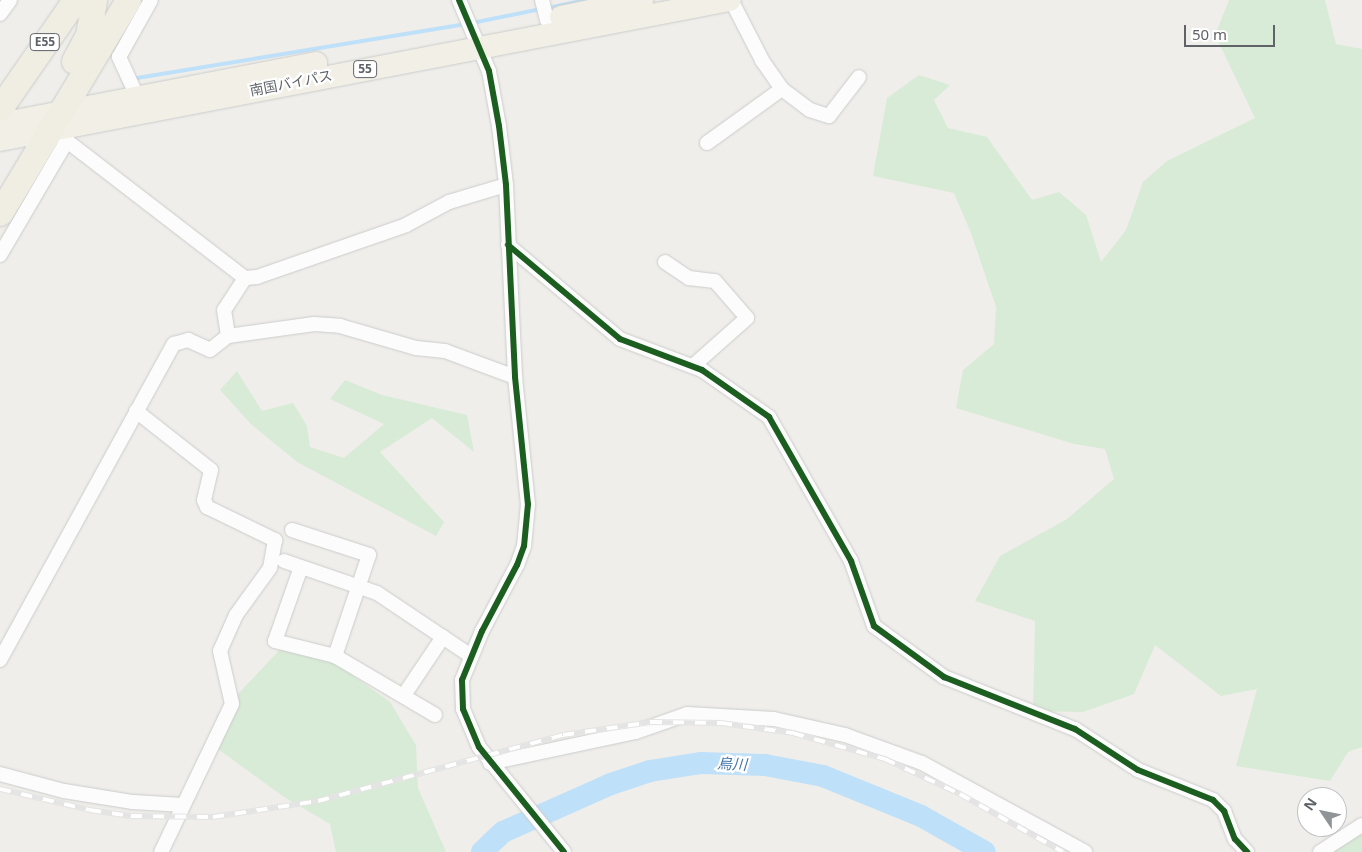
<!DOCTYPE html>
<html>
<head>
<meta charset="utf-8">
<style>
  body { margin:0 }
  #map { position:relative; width:1362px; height:852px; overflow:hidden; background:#efeeea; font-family:"Noto Sans","Noto Sans JP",sans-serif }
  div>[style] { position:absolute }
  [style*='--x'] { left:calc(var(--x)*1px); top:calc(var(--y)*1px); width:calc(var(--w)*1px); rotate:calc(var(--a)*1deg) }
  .green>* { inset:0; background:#d8ebd6 }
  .stream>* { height:4px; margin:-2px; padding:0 2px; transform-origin:2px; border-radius:2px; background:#bfe0f9 }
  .river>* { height:22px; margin:-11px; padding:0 11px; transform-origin:11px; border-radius:11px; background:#bfe0f9 }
  .roads { filter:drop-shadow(0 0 1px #cbcccc) drop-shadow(0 0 1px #cbcccc) }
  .minor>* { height:14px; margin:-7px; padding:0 7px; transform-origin:7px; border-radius:7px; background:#fdfcfc }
  .trunk>* { height:22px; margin:-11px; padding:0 11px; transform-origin:11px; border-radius:11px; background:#f2f0e6 }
  .motorway>* { height:25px; margin:-12.5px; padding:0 12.5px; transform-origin:12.5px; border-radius:12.5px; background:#f0ede3 }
  .rail>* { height:5.5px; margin-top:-2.75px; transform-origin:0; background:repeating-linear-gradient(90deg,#fff 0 11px,#e4e4e4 0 22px); box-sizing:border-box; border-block:1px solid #e4e4e4 }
  .cycleway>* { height:6px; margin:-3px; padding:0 3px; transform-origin:3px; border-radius:3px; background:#1b5e20 }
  span { translate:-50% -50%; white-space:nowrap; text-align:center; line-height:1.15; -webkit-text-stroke:4.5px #fff; paint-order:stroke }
  .shield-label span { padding:1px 4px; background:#fff; border:1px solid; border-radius:4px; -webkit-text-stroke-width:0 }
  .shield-label { font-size:12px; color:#5f6368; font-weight:700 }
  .street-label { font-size:14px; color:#5f6368 }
  .water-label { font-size:15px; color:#4174aa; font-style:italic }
  .north { position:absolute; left:1297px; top:787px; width:50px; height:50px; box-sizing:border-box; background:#fff; border:1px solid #bfc1c3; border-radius:50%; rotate:304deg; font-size:14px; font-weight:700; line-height:20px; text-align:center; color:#5f6368 }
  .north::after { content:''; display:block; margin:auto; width:18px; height:22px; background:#919496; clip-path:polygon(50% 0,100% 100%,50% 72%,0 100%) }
  .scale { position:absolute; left:1184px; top:25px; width:91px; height:22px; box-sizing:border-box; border:2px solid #5f6368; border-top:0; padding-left:6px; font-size:15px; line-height:18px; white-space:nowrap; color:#5f6368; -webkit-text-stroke:4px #fff; paint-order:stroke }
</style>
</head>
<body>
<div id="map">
  <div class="green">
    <div style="clip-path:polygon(1229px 0,1325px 0,1336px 44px,1362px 49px,1362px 747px,1348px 752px,1330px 781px,1236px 766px,1257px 689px,1221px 696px,1155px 645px,1134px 694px,1083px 712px,1033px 711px,1035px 621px,975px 601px,1000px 556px,1067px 519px,1114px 479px,1105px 449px,1074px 444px,956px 408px,963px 370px,994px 344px,996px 307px,971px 233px,954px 193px,873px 176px,887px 98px,919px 75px,950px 85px,934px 100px,948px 128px,987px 137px,1032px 200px,1059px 192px,1086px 215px,1101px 262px,1126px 230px,1143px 182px,1167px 161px,1255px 118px,1215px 35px)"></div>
    <div style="clip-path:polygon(237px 371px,262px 411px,293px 403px,307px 426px,310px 447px,344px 458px,384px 424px,330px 399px,345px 380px,382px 395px,467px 415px,474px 452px,432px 418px,380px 452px,444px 522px,436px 536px,297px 462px,251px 424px,220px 390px)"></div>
    <div style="clip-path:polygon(289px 640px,342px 668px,390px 702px,416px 745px,418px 788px,446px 852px,336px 852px,330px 824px,284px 797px,218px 749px,223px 710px)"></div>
    <div style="clip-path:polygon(1362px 832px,1362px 852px,1333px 852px)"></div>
  </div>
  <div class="stream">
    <div style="--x:548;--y:8;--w:39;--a:-12"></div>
    <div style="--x:472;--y:23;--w:70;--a:-11.5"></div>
    <div style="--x:137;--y:78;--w:332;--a:-9.3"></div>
  </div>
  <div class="river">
    <div style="--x:482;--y:852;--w:29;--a:-44"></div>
    <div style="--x:503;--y:832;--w:118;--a:-24"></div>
    <div style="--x:611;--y:784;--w:41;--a:-18.4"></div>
    <div style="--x:650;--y:771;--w:52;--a:-8.9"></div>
    <div style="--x:701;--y:763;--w:64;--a:1.8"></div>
    <div style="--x:765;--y:765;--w:59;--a:10.7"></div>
    <div style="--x:823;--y:776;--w:106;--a:22.2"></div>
    <div style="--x:921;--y:816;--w:73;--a:29.4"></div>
  </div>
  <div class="roads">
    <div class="minor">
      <div style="--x:459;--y:0;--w:77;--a:67.1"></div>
      <div style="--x:489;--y:71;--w:56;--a:79.7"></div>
      <div style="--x:499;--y:126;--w:59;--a:83.2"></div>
      <div style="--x:506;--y:185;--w:192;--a:87.3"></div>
      <div style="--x:515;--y:377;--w:128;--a:84.2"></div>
      <div style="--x:528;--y:504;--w:42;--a:95.4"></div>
      <div style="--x:524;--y:546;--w:20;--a:110"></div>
      <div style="--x:517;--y:565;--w:75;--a:117.9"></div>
      <div style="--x:482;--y:631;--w:53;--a:112.2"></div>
      <div style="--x:462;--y:680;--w:29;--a:88"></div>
      <div style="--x:463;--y:709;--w:41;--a:67.2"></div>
      <div style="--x:479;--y:747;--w:135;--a:51"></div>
      <div style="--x:542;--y:0;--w:21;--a:76"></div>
      <div style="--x:0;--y:14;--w:17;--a:-54"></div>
      <div style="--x:782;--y:89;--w:35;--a:37"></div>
      <div style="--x:810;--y:110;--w:20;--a:18"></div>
      <div style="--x:829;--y:116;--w:49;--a:-52.4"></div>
      <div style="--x:136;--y:94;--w:41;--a:-114.7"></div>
      <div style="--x:119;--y:57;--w:65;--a:-60.7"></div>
      <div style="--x:67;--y:141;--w:225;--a:37.6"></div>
      <div style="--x:245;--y:278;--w:38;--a:123"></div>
      <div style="--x:224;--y:310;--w:26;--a:81"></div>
      <div style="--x:707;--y:143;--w:92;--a:-35.8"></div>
      <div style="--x:782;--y:89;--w:35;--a:-125"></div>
      <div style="--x:762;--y:60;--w:68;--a:-117.3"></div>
      <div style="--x:508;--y:245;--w:146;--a:40"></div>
      <div style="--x:620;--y:339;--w:88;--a:20.7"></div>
      <div style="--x:702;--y:370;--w:82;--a:35"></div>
      <div style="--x:769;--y:417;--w:166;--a:60.3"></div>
      <div style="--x:851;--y:561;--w:69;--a:70.5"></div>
      <div style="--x:874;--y:626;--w:87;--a:36.1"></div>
      <div style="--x:944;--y:677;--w:141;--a:21.7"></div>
      <div style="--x:1075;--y:729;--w:75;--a:33.1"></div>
      <div style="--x:1138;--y:770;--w:81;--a:21.8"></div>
      <div style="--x:1213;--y:800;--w:16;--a:45"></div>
      <div style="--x:1224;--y:811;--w:30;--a:69"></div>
      <div style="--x:1235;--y:839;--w:18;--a:47"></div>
      <div style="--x:0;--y:255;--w:132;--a:-59.6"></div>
      <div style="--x:67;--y:141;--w:9;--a:-139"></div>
      <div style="--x:665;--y:262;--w:29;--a:34"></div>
      <div style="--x:689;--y:278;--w:26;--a:7"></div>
      <div style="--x:715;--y:281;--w:49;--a:49.1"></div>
      <div style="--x:747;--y:318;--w:72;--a:138.4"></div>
      <div style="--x:245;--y:278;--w:12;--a:-5"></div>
      <div style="--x:257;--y:277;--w:158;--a:-19.2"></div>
      <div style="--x:406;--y:225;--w:49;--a:-28.1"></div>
      <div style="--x:449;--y:202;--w:59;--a:-16.6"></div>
      <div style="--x:136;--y:411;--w:95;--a:38.2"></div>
      <div style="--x:211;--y:470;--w:31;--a:103"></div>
      <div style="--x:204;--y:500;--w:8;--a:67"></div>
      <div style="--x:207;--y:507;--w:76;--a:25.9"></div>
      <div style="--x:275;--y:540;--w:28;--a:100"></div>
      <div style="--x:270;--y:568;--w:58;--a:125.9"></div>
      <div style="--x:236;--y:615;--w:39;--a:114"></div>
      <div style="--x:220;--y:651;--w:54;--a:77.2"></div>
      <div style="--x:232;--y:704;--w:164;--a:115.6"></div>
      <div style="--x:292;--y:530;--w:81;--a:18"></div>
      <div style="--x:369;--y:555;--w:107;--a:108.6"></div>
      <div style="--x:335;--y:656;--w:62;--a:-166"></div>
      <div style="--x:275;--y:641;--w:78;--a:-70.6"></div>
      <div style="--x:284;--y:561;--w:98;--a:19"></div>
      <div style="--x:377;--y:593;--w:113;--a:33.8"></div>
      <div style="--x:335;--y:656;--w:116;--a:30.5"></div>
      <div style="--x:0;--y:660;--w:361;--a:-61.2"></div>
      <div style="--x:174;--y:344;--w:15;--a:-16"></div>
      <div style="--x:188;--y:340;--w:24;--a:24"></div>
      <div style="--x:210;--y:350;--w:23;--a:-38"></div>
      <div style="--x:228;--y:336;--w:87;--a:-7.9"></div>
      <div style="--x:314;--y:324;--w:26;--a:4"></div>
      <div style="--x:340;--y:326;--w:79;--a:16.1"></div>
      <div style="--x:416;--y:348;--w:29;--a:6"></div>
      <div style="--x:445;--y:351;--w:75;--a:20.4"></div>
      <div style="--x:404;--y:695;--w:70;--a:-56.1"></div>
      <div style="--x:490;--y:763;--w:149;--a:-12"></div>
      <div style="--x:636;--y:732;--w:54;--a:-19.4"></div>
      <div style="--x:687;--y:714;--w:87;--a:3.3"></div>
      <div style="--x:774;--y:719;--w:73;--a:12.7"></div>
      <div style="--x:845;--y:735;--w:82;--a:20"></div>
      <div style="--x:922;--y:763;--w:186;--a:28.6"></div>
      <div style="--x:0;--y:774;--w:66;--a:14.9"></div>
      <div style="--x:64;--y:791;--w:70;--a:9.1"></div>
      <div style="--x:133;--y:802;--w:50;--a:3.4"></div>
      <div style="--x:1320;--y:852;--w:50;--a:-32.7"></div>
    </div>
    <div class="trunk">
      <div style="--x:561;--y:17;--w:83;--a:-11.9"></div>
      <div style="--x:0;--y:124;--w:322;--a:-10.9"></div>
      <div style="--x:0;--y:140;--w:743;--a:-10.86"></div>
    </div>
    <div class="motorway">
      <div style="--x:74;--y:61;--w:30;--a:-62"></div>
      <div style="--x:88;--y:35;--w:36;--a:-80"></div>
      <div style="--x:0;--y:108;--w:131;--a:-55.2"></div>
      <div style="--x:0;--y:213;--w:249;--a:-59"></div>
    </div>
  </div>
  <div class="rail">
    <div style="--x:0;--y:789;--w:92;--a:13.1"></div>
    <div style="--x:90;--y:810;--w:41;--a:8.3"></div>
    <div style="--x:131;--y:816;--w:82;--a:0.7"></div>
    <div style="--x:213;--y:817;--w:106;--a:-8.7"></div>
    <div style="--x:318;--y:801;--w:254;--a:-15.1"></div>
    <div style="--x:563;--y:735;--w:89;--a:-8.4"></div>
    <div style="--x:651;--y:722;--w:70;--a:0.8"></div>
    <div style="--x:721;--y:723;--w:73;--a:7.9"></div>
    <div style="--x:793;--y:733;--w:96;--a:15.8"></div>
    <div style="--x:885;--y:759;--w:83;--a:25"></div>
    <div style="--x:960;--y:794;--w:118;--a:29.4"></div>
  </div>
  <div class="cycleway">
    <div style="--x:459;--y:0;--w:77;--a:67.1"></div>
    <div style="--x:489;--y:71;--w:56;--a:79.7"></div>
    <div style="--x:499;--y:126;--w:59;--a:83.2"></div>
    <div style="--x:506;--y:185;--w:192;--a:87.3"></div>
    <div style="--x:515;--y:377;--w:128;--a:84.2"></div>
    <div style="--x:528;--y:504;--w:42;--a:95.4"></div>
    <div style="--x:524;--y:546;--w:20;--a:110"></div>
    <div style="--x:517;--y:565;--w:75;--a:117.9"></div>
    <div style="--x:482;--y:631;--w:53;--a:112.2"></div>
    <div style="--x:462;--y:680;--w:29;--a:88"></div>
    <div style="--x:463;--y:709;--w:41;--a:67.2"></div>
    <div style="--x:479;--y:747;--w:135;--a:51"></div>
    <div style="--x:508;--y:245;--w:146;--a:40"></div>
    <div style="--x:620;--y:339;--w:88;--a:20.7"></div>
    <div style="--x:702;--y:370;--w:82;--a:35"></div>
    <div style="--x:769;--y:417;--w:166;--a:60.3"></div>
    <div style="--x:851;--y:561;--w:69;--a:70.5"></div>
    <div style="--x:874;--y:626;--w:87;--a:36.1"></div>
    <div style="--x:944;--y:677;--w:141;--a:21.7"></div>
    <div style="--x:1075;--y:729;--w:75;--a:33.1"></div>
    <div style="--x:1138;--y:770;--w:81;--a:21.8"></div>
    <div style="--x:1213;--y:800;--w:16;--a:45"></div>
    <div style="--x:1224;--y:811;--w:30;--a:69"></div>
    <div style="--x:1235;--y:839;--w:18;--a:47"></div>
  </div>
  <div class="shield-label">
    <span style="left:45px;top:42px">E55</span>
    <span style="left:365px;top:69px">55</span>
  </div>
  <div class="street-label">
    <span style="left:291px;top:83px;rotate:-11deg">南国バイパス</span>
  </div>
  <div class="water-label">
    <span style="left:732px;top:764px;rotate:3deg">烏川</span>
  </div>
  <div class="north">N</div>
  <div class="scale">50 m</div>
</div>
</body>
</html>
